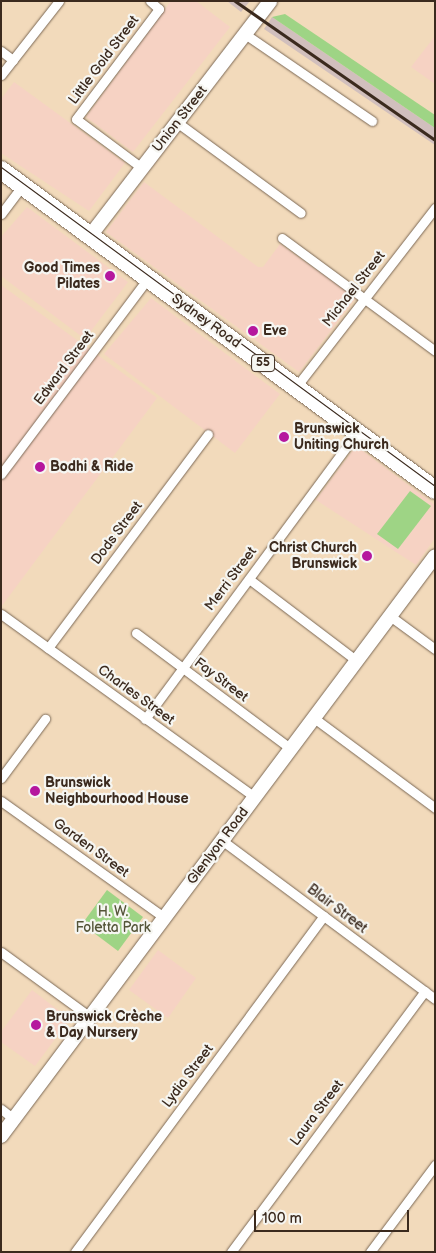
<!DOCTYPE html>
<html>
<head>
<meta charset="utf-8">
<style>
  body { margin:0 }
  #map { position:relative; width:436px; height:1253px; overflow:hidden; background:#f2dabb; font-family:"Balsamiq Sans",sans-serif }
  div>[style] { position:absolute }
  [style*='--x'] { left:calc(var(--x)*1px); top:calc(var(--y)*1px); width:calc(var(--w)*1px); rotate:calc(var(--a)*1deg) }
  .built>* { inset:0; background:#f6d2c3 }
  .industrial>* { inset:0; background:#d1bfbd }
  .green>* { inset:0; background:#9ed485 }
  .roads { filter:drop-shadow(0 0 1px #7b6855) drop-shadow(0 0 1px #7b6855) }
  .street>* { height:9px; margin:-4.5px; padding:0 4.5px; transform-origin:4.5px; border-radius:4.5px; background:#fff }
  .secondary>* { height:14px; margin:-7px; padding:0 7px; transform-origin:7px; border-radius:7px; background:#fff }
  .highway>* { height:18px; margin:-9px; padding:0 9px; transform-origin:9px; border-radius:9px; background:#fff }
  .tram>* { height:1px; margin:-0.5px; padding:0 0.5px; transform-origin:0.5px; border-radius:0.5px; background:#3b2a1e }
  .rail>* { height:3px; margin:-1.5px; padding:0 1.5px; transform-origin:1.5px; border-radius:1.5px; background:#3b2a1e }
  .dots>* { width:14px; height:14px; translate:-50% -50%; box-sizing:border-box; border:2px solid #f6f6f2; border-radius:50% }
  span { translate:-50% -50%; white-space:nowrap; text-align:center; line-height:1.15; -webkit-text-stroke:4.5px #f6f6f2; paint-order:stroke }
  .shield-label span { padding:1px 4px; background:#f6f6f2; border:1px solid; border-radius:4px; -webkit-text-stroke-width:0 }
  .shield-label { font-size:12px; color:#3b2a1e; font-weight:700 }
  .street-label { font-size:14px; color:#3b2a1e }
  .poi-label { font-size:14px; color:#3b2a1e; font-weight:700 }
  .right { translate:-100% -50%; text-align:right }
  .left { translate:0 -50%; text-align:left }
  .park-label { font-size:14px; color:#545438 }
  .frame { position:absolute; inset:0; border:2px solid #3b2a1e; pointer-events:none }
  .scale { position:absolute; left:254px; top:1210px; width:155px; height:22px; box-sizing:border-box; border:2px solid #3b2a1e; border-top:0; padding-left:6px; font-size:15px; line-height:18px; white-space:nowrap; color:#3b2a1e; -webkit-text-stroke:4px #f6f6f2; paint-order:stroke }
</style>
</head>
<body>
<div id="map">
  <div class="built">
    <div style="clip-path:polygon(171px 1px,196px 1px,230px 27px,133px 152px,86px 117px)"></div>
    <div style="clip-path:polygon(435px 36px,435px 84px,411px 67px)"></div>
    <div style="clip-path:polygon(14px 82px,125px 163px,89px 211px,1px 153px,1px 99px)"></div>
    <div style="clip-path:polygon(144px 182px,258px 267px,263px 267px,280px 244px,356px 298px,299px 372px,106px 232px)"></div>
    <div style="clip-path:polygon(27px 207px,128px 282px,85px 339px,1px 276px,1px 237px)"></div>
    <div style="clip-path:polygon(1px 285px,157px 398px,1px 607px)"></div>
    <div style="clip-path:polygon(151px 298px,280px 394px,235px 453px,104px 354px)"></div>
    <div style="clip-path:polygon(356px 446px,435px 505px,435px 538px,416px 565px,316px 500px)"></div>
    <div style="clip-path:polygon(158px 950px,196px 978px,168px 1018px,129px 990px)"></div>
    <div style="clip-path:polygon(32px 990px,70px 1019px,35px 1066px,1px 1042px,1px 1032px)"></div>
  </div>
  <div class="industrial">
    <div style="clip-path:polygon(227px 1px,250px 1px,241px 12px)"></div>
    <div style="clip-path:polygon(272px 17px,435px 128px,435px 145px,264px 29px)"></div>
  </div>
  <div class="green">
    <div style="clip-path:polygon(285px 14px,435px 115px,435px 128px,272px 17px)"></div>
    <div style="clip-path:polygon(410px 491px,431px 506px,398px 549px,377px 534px)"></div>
    <div style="clip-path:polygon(107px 890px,143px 917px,118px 951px,82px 924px)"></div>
  </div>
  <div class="roads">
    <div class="street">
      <div style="--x:245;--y:34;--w:154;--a:34.4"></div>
      <div style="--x:1;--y:51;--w:15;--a:37"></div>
      <div style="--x:1;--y:75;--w:94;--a:-51.9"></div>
      <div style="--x:178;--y:123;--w:152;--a:36.2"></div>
      <div style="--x:142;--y:168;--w:82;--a:-143.4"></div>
      <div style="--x:76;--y:119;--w:138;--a:-53"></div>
      <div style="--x:159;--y:9;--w:12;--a:-138"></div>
      <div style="--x:1;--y:214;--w:35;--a:-53"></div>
      <div style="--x:282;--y:238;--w:190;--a:36.4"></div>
      <div style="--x:296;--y:387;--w:227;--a:-52.2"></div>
      <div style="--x:1;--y:474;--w:245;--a:-53.1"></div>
      <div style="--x:249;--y:579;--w:136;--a:37.2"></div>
      <div style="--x:1;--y:614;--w:313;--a:35.8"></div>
      <div style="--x:390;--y:616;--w:56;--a:36.3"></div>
      <div style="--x:136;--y:633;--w:194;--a:36.8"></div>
      <div style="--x:48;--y:648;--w:267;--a:-53.2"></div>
      <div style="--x:314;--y:718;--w:151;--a:36.6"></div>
      <div style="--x:145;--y:719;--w:356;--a:-53.5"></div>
      <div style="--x:1;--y:778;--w:74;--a:-53.3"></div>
      <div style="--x:1;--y:801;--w:201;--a:35.5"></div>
      <div style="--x:223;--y:841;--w:264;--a:36.7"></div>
      <div style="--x:1;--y:952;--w:110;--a:36.1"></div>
      <div style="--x:1;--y:1109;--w:16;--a:38"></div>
      <div style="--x:75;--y:1252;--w:418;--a:-53.5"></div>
      <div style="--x:231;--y:1252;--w:325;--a:-53.4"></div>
      <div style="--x:370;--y:1252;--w:109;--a:-53.2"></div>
    </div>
    <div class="secondary">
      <div style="--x:90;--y:236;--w:296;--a:-52.5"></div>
      <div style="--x:1;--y:1136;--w:724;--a:-53.19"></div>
    </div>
    <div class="highway">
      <div style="--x:1;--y:170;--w:539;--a:36.4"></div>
    </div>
  </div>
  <div class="tram">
    <div style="--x:1;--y:167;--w:539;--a:36.32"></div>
  </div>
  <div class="rail">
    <div style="--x:235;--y:1;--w:244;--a:34.8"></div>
  </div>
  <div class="dots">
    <div style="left:110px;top:276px;background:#b5179e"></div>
    <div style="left:253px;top:331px;background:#b5179e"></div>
    <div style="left:284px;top:437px;background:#b5179e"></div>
    <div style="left:40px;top:467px;background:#b5179e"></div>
    <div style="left:367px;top:556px;background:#b5179e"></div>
    <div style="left:35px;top:791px;background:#b5179e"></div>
    <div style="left:36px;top:1025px;background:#b5179e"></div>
  </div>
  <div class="shield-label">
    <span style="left:263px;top:363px">55</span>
  </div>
  <div class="street-label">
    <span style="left:104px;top:60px;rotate:-53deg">Little Gold Street</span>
    <span style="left:180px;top:119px;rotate:-52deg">Union Street</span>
    <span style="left:354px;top:289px;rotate:-52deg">Michael Street</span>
    <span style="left:206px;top:321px;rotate:36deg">Sydney Road</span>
    <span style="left:64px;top:368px;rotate:-53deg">Edward Street</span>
    <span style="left:117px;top:533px;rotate:-53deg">Dods Street</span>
    <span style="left:231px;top:579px;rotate:-53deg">Merri Street</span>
    <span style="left:221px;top:680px;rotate:37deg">Fay Street</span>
    <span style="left:136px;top:695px;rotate:36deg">Charles Street</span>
    <span style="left:218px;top:846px;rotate:-53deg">Glenlyon Road</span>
    <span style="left:91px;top:848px;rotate:36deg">Garden Street</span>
    <span style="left:337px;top:909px;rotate:37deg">Blair Street</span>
    <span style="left:188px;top:1076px;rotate:-53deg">Lydia Street</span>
    <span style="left:317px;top:1113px;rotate:-53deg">Laura Street</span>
  </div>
  <div class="poi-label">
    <span class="right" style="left:100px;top:276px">Good Times<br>Pilates</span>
    <span class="left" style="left:263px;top:331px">Eve</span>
    <span class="left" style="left:294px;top:437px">Brunswick<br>Uniting Church</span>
    <span class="left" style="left:50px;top:467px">Bodhi &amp; Ride</span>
    <span class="right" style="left:357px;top:556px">Christ Church<br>Brunswick</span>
    <span class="left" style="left:45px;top:791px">Brunswick<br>Neighbourhood House</span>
    <span class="left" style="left:46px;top:1025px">Brunswick Crèche<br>&amp; Day Nursery</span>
  </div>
  <div class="park-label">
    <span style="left:113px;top:920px">H. W.<br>Foletta Park</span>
  </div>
  <div class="frame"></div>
  <div class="scale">100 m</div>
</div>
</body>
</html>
